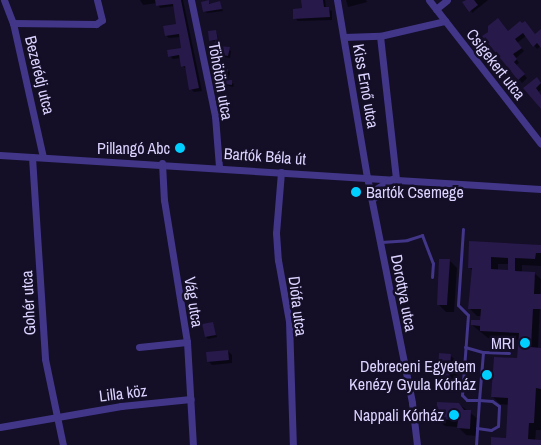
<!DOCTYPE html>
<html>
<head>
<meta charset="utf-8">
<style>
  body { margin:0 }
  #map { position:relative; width:541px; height:445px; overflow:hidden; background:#140e27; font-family:"Archivo Narrow",sans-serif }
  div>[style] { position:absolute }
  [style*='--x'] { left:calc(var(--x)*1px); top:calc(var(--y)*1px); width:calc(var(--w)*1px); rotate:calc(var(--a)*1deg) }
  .shadow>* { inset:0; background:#0007 }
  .building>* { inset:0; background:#271949 }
  .service>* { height:3px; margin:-1.5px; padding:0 1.5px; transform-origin:1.5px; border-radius:1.5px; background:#413688 }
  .minor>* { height:7px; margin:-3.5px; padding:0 3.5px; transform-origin:3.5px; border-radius:3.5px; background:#413688 }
  .dots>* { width:14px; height:14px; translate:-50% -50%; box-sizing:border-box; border:2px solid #140e27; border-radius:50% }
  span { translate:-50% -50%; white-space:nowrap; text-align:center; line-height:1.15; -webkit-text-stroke:5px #140e27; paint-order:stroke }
  .street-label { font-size:16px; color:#dcd4ff }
  .poi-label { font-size:16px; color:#dcd4ff }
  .right { translate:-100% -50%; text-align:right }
  .left { translate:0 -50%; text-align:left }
</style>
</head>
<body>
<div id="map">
  <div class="shadow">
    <div style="clip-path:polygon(140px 0,183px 0,202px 91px,194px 92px,191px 89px,187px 69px,182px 66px,181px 58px,173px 59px,170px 56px,183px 49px,181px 37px,169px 38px,166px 35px,177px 25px,175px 6px,160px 8px,157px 3px,143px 5px)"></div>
    <div style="clip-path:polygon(302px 0,325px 0,326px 8px,332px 11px,332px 20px,298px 21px,295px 18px,303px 9px)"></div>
    <div style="clip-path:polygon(346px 0,366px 0,367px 2px,348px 7px)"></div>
    <div style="clip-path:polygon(468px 0,488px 0,472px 13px)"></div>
    <div style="clip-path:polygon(208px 2px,210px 4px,219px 3px,223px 11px,207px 13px,204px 11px)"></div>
    <div style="clip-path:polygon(520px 23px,536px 35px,541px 31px,541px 46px,537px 49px,526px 36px,517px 43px,524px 51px,516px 58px,519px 63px,516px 65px,527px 78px,522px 83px,484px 36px,508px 32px)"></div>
    <div style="clip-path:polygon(216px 31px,221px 47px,231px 51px,230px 58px,224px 57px,224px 59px,214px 54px,216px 42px,211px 40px)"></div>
    <div style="clip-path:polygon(227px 70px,230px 72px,228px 81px,234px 84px,233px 87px,217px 83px)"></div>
    <div style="clip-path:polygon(537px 79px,541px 84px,541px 90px,538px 92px,541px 96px,541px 109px,525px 88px)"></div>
    <div style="clip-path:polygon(evenodd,471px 243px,541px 246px,541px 266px,522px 265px,522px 272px,534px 273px,541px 279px,538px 349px,541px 349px,541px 430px,536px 430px,535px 441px,541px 441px,541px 445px,492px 445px,507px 439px,509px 405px,500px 404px,493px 397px,518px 360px,520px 340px,488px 338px,472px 325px,481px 322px,482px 316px,477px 316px,469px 308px,473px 271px,469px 267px,471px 243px,498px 264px,509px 264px,509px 271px,498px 270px,498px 264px)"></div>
    <div style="clip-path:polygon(449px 260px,457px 268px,454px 312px,446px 312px,438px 304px)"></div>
    <div style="clip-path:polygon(212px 323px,217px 337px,208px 339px,206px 337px)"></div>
    <div style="clip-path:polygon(228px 351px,232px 355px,232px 363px,212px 365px,208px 361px)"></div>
    <div style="clip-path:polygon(450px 355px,458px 363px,456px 390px,446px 390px,438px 382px)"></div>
    <div style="clip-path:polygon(459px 404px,478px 419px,477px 436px,466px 435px,458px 427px,445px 426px,437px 419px)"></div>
  </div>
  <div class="building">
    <div style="clip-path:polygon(155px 0,181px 0,199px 88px,189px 90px,185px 66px,181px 67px,179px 55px,168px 57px,167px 50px,181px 48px,179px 34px,165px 36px,163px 26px,176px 24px,173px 4px,156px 6px)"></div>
    <div style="clip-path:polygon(209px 0,209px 4px,220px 1px,222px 9px,203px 12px,201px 2px)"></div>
    <div style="clip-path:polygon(301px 0,323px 0,324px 7px,329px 7px,330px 17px,293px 19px,293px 9px,302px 8px)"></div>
    <div style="clip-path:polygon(466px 0,474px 0,478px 5px,469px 12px,462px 2px)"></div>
    <div style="clip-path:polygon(498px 18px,508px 31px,520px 21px,522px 23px,525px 21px,535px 34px,541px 29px,541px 48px,537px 43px,533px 47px,523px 33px,515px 39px,522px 48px,513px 54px,517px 59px,514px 62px,525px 74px,518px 80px,482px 36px,488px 32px,488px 26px)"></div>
    <div style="clip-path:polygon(216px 30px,219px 46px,230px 47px,228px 56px,222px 55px,222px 58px,213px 54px,215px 40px,209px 41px,208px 31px)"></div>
    <div style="clip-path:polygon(217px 67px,228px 69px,227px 80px,232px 80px,232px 85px,216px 83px)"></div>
    <div style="clip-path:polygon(537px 77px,541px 83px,536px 88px,541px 95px,541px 109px,523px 88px)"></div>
    <div style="clip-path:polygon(evenodd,469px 241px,541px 245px,541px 253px,536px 253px,535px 259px,515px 258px,515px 271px,535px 272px,534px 294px,541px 294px,541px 309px,533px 309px,531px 347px,541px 348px,541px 389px,536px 388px,534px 423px,529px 423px,528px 439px,541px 440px,541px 445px,491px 445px,491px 437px,506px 438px,508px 398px,491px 397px,494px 357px,517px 358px,519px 333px,480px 331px,480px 326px,471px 325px,471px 320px,480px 320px,481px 309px,468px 309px,472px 268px,468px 268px,469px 241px,491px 257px,508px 258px,508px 270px,491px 269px,491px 257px)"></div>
    <div style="clip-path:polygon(439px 259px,450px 259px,447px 305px,437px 305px)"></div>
    <div style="clip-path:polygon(213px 322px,216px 335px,205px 337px,202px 324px)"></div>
    <div style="clip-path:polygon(228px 350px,229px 360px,207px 362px,206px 352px)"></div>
    <div style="clip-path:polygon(439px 353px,451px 354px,449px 383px,437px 383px)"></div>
    <div style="clip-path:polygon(437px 402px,459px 403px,464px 410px,471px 410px,470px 429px,457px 428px,458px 420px,436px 419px)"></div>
  </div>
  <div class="service">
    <div style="--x:463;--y:229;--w:76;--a:93.8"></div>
    <div style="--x:458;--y:305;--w:14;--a:45"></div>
    <div style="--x:468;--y:315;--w:80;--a:94.3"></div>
    <div style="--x:462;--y:395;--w:7;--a:45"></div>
    <div style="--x:467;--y:400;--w:12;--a:0"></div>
    <div style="--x:479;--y:400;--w:45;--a:93.8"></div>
    <div style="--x:381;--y:242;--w:26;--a:-4"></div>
    <div style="--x:407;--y:240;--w:16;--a:-18"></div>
    <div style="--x:422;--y:235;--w:30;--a:69"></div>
    <div style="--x:433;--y:263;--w:14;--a:94"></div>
    <div style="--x:465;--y:347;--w:19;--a:16"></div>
    <div style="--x:477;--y:428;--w:14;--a:8"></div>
    <div style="--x:491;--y:430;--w:8;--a:-30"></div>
    <div style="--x:498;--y:426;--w:20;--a:-87"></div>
    <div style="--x:499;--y:406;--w:9;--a:-144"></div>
    <div style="--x:492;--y:401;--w:13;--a:-176"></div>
    <div style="--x:479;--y:400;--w:48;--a:-85.2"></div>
    <div style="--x:483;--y:352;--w:26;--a:2"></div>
  </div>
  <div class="minor">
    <div style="--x:4;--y:0;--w:25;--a:69"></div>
    <div style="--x:13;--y:23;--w:137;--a:77.4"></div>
    <div style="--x:191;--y:0;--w:118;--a:78.3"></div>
    <div style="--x:215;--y:116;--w:51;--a:85.5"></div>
    <div style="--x:337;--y:0;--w:180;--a:80.4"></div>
    <div style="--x:367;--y:177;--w:230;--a:78.7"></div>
    <div style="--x:412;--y:403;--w:42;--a:83.2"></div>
    <div style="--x:429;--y:0;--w:182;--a:52.1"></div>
    <div style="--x:436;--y:9;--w:14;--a:-39"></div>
    <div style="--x:13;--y:23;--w:83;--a:0.7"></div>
    <div style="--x:96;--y:24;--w:7;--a:-34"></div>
    <div style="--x:102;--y:20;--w:21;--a:-104"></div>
    <div style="--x:380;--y:36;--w:144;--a:83.6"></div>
    <div style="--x:344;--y:37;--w:36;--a:-2"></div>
    <div style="--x:380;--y:36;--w:67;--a:-13"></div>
    <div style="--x:0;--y:155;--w:542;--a:3.6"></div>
    <div style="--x:32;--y:157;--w:202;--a:86.3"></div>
    <div style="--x:45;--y:359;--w:88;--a:78.2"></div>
    <div style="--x:162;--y:163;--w:37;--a:87"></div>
    <div style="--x:164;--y:200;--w:144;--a:80.8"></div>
    <div style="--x:187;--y:342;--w:103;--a:86.7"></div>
    <div style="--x:281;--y:172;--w:61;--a:94.7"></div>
    <div style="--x:276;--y:233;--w:27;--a:86"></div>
    <div style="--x:278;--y:260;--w:62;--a:79.8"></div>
    <div style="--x:289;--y:321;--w:124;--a:88.2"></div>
    <div style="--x:374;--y:198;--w:9;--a:-77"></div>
    <div style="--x:376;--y:189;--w:19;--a:-32"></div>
    <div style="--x:139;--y:347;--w:48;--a:-5.9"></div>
    <div style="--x:0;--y:427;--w:123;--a:-9.8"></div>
    <div style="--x:121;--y:406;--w:70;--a:-5.7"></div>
  </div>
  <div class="dots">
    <div style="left:180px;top:148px;background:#00cfff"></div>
    <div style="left:356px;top:192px;background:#00cfff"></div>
    <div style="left:525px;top:343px;background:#00cfff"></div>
    <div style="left:487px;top:375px;background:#00cfff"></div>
    <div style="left:454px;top:415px;background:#00cfff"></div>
  </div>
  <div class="street-label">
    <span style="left:496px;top:64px;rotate:52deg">Csigekert utca</span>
    <span style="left:40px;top:75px;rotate:76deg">Bezerédj utca</span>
    <span style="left:221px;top:81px;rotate:80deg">Töhötöm utca</span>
    <span style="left:366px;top:86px;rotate:80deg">Kiss Ernő utca</span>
    <span style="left:265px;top:156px;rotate:4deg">Bartók Béla út</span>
    <span style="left:404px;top:293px;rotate:79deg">Dorottya utca</span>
    <span style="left:194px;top:302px;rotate:81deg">Vág utca</span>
    <span style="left:28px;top:303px;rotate:-93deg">Gohér utca</span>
    <span style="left:298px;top:306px;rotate:83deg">Diófa utca</span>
    <span style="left:123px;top:393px;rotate:-7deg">Lilla köz</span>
  </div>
  <div class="poi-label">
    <span class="right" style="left:170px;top:148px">Pillangó Abc</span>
    <span class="left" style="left:366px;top:192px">Bartók Csemege</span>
    <span class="right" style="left:515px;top:343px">MRI</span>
    <span class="right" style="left:476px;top:375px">Debreceni Egyetem<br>Kenézy Gyula Kórház</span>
    <span class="right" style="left:444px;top:415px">Nappali Kórház</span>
  </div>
</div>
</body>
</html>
